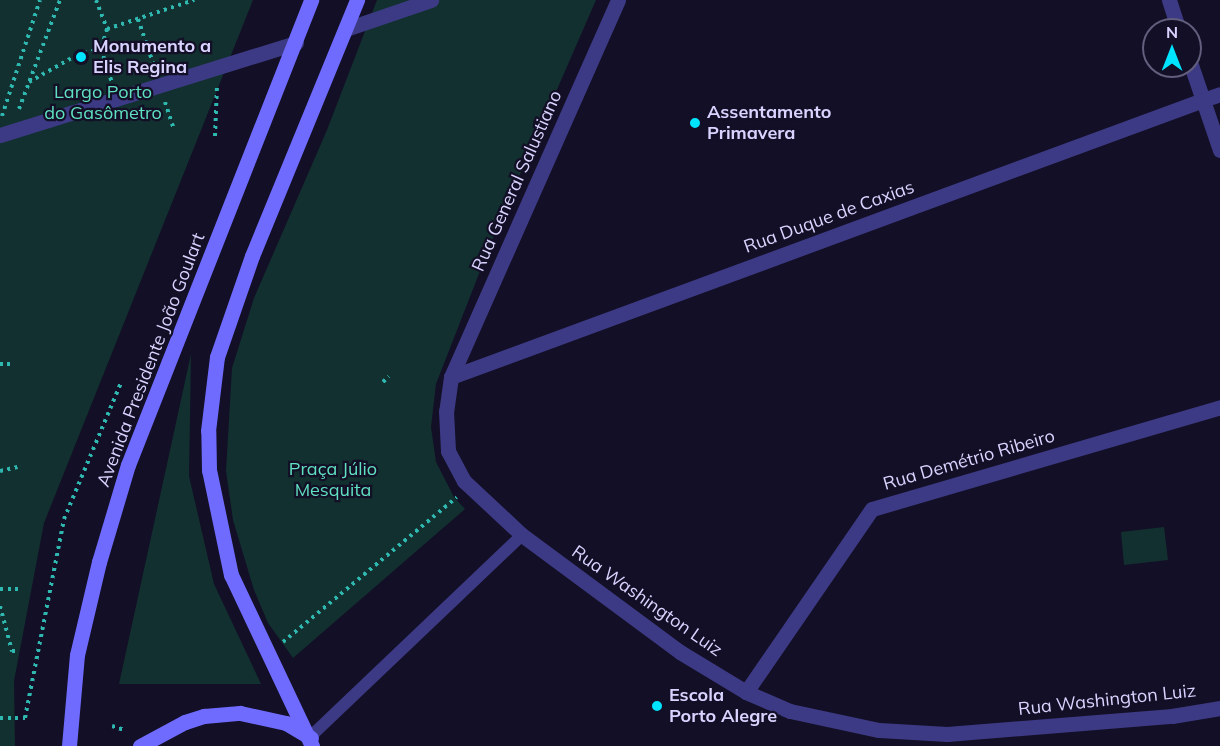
<!DOCTYPE html>
<html>
<head>
<meta charset="utf-8">
<style>
  body { margin:0 }
  #map { position:relative; width:1220px; height:746px; overflow:hidden; background:#130f26; font-family:Mulish,sans-serif }
  div>[style] { position:absolute }
  [style*='--x'] { left:calc(var(--x)*1px); top:calc(var(--y)*1px); width:calc(var(--w)*1px); rotate:calc(var(--a)*1deg) }
  .green>* { inset:0; background:#12302f }
  .path>* { height:4px; margin-top:-2px; transform-origin:0; background:repeating-linear-gradient(90deg,#2fb8b0 0 3px,transparent 0 7.5px) }
  .service>* { height:12px; margin:-6px; padding:0 6px; transform-origin:6px; border-radius:6px; background:#3d3a85 }
  .pedestrian>* { height:15px; margin:-7.5px; padding:0 7.5px; transform-origin:7.5px; border-radius:7.5px; background:#3d3a85 }
  .minor>* { height:15px; margin:-7.5px; padding:0 7.5px; transform-origin:7.5px; border-radius:7.5px; background:#3d3a85 }
  .tertiary>* { height:15px; margin:-7.5px; padding:0 7.5px; transform-origin:7.5px; border-radius:7.5px; background:#3d3a85 }
  .secondary>* { height:15px; margin:-7.5px; padding:0 7.5px; transform-origin:7.5px; border-radius:7.5px; background:#6f6bff }
  .dots>* { width:16px; height:16px; translate:-50% -50%; box-sizing:border-box; border:3px solid #130f26; border-radius:50% }
  span { translate:-50% -50%; white-space:nowrap; text-align:center; line-height:1.15; -webkit-text-stroke:4.5px #130f26; paint-order:stroke }
  .poi-label { font-size:18px; color:#d9d4ff; font-weight:700 }
  .left { translate:0 -50%; text-align:left }
  .park-label { font-size:18px; color:#5fe0c0 }
  .street-label { font-size:18px; color:#d9d4ff }
  .north { position:absolute; left:1142px; top:18px; width:60px; height:60px; box-sizing:border-box; background:#130f26; border:2px solid #625e7d; border-radius:50%; rotate:0deg; font-size:16px; font-weight:700; line-height:24px; text-align:center; color:#d9d4ff }
  .north::after { content:''; display:block; margin:auto; width:21px; height:27px; background:#00e5ff; clip-path:polygon(50% 0,100% 100%,50% 72%,0 100%) }
</style>
</head>
<body>
<div id="map">
  <div class="green">
    <div style="clip-path:polygon(0 0,253px 0,44px 523px,14px 681px,15px 746px,0 746px)"></div>
    <div style="clip-path:polygon(377px 0,596px 0,498px 225px,436px 384px,431px 427px,436px 462px,454px 497px,465px 509px,293px 658px,268px 623px,254px 590px,233px 520px,226px 471px,232px 368px,254px 298px,327px 130px)"></div>
    <div style="clip-path:polygon(191px 354px,189px 476px,214px 584px,261px 684px,119px 684px)"></div>
    <div style="clip-path:polygon(1164px 527px,1168px 560px,1124px 565px,1121px 532px)"></div>
  </div>
  <div class="path">
    <div style="--x:96;--y:0;--w:31;--a:69"></div>
    <div style="--x:107;--y:29;--w:92;--a:-18.4"></div>
    <div style="--x:138;--y:19;--w:53;--a:71.2"></div>
    <div style="--x:107;--y:29;--w:21;--a:107"></div>
    <div style="--x:101;--y:49;--w:36;--a:72"></div>
    <div style="--x:29;--y:82;--w:55;--a:-29.4"></div>
    <div style="--x:77;--y:55;--w:25;--a:-14"></div>
    <div style="--x:165;--y:102;--w:26;--a:72"></div>
    <div style="--x:19;--y:109;--w:116;--a:-69.4"></div>
    <div style="--x:2;--y:116;--w:122;--a:-71.9"></div>
    <div style="--x:215;--y:136;--w:50;--a:-87.7"></div>
    <div style="--x:0;--y:364;--w:13;--a:0"></div>
    <div style="--x:383;--y:382;--w:8;--a:-45"></div>
    <div style="--x:0;--y:471;--w:18;--a:-13"></div>
    <div style="--x:0;--y:589;--w:19;--a:0"></div>
    <div style="--x:0;--y:606;--w:47;--a:75.1"></div>
    <div style="--x:12;--y:651;--w:7;--a:0"></div>
    <div style="--x:283;--y:642;--w:226;--a:-39.8"></div>
    <div style="--x:0;--y:718;--w:25;--a:0"></div>
    <div style="--x:25;--y:718;--w:203;--a:-78.9"></div>
    <div style="--x:64;--y:519;--w:147;--a:-67.3"></div>
    <div style="--x:112;--y:726;--w:13;--a:18"></div>
  </div>
  <div class="service">
    <div style="--x:310;--y:737;--w:293;--a:-43.6"></div>
  </div>
  <div class="pedestrian">
    <div style="--x:346;--y:29;--w:90;--a:-18.8"></div>
    <div style="--x:0;--y:135;--w:310;--a:-17.3"></div>
  </div>
  <div class="minor">
    <div style="--x:618;--y:0;--w:412;--a:113.9"></div>
    <div style="--x:451;--y:377;--w:34;--a:98"></div>
    <div style="--x:446;--y:411;--w:40;--a:87.1"></div>
    <div style="--x:448;--y:451;--w:34;--a:62"></div>
    <div style="--x:464;--y:481;--w:79;--a:43"></div>
    <div style="--x:522;--y:535;--w:197;--a:36.5"></div>
    <div style="--x:680;--y:652;--w:77;--a:31.2"></div>
    <div style="--x:746;--y:692;--w:48;--a:23.4"></div>
    <div style="--x:790;--y:711;--w:91;--a:12.1"></div>
    <div style="--x:879;--y:730;--w:68;--a:3.4"></div>
    <div style="--x:947;--y:734;--w:226;--a:-4.6"></div>
    <div style="--x:1172;--y:716;--w:49;--a:-9.5"></div>
    <div style="--x:451;--y:377;--w:801;--a:-20.22"></div>
    <div style="--x:746;--y:692;--w:222;--a:-55.5"></div>
    <div style="--x:872;--y:509;--w:363;--a:-16.3"></div>
  </div>
  <div class="tertiary">
    <div style="--x:1169;--y:0;--w:32;--a:72"></div>
    <div style="--x:1190;--y:62;--w:93;--a:71.2"></div>
    <div style="--x:1203;--y:100;--w:18;--a:-19"></div>
  </div>
  <div class="secondary">
    <div style="--x:69;--y:746;--w:91;--a:-85"></div>
    <div style="--x:77;--y:655;--w:96;--a:-76.7"></div>
    <div style="--x:99;--y:562;--w:101;--a:-73.4"></div>
    <div style="--x:128;--y:465;--w:500;--a:-68.5"></div>
    <div style="--x:140;--y:746;--w:51;--a:-28.1"></div>
    <div style="--x:185;--y:722;--w:20;--a:-18"></div>
    <div style="--x:204;--y:716;--w:36;--a:-5"></div>
    <div style="--x:240;--y:713;--w:47;--a:12.3"></div>
    <div style="--x:286;--y:723;--w:29;--a:31"></div>
    <div style="--x:312;--y:746;--w:189;--a:-115.3"></div>
    <div style="--x:231;--y:575;--w:107;--a:-101.8"></div>
    <div style="--x:209;--y:470;--w:39;--a:-91"></div>
    <div style="--x:208;--y:431;--w:75;--a:-83.1"></div>
    <div style="--x:217;--y:357;--w:107;--a:-70.9"></div>
    <div style="--x:252;--y:256;--w:277;--a:-67.7"></div>
  </div>
  <div class="dots">
    <div style="left:81px;top:57px;background:#00e5ff"></div>
    <div style="left:695px;top:123px;background:#00e5ff"></div>
    <div style="left:657px;top:706px;background:#00e5ff"></div>
  </div>
  <div class="poi-label">
    <span class="left" style="left:93px;top:57px">Monumento a<br>Elis Regina</span>
    <span class="left" style="left:707px;top:123px">Assentamento<br>Primavera</span>
    <span class="left" style="left:669px;top:706px">Escola<br>Porto Alegre</span>
  </div>
  <div class="park-label">
    <span style="left:103px;top:103px">Largo Porto<br>do Gasômetro</span>
    <span style="left:333px;top:480px">Praça Júlio<br>Mesquita</span>
  </div>
  <div class="street-label">
    <span style="left:517px;top:181px;rotate:-66deg">Rua General Salustiano</span>
    <span style="left:829px;top:217px;rotate:-20deg">Rua Duque de Caxias</span>
    <span style="left:151px;top:360px;rotate:-69deg">Avenida Presidente João Goulart</span>
    <span style="left:969px;top:460px;rotate:-16deg">Rua Demétrio Ribeiro</span>
    <span style="left:647px;top:601px;rotate:35deg">Rua Washington Luiz</span>
    <span style="left:1107px;top:700px;rotate:-6deg">Rua Washington Luiz</span>
  </div>
  <div class="north">N</div>
</div>
</body>
</html>
